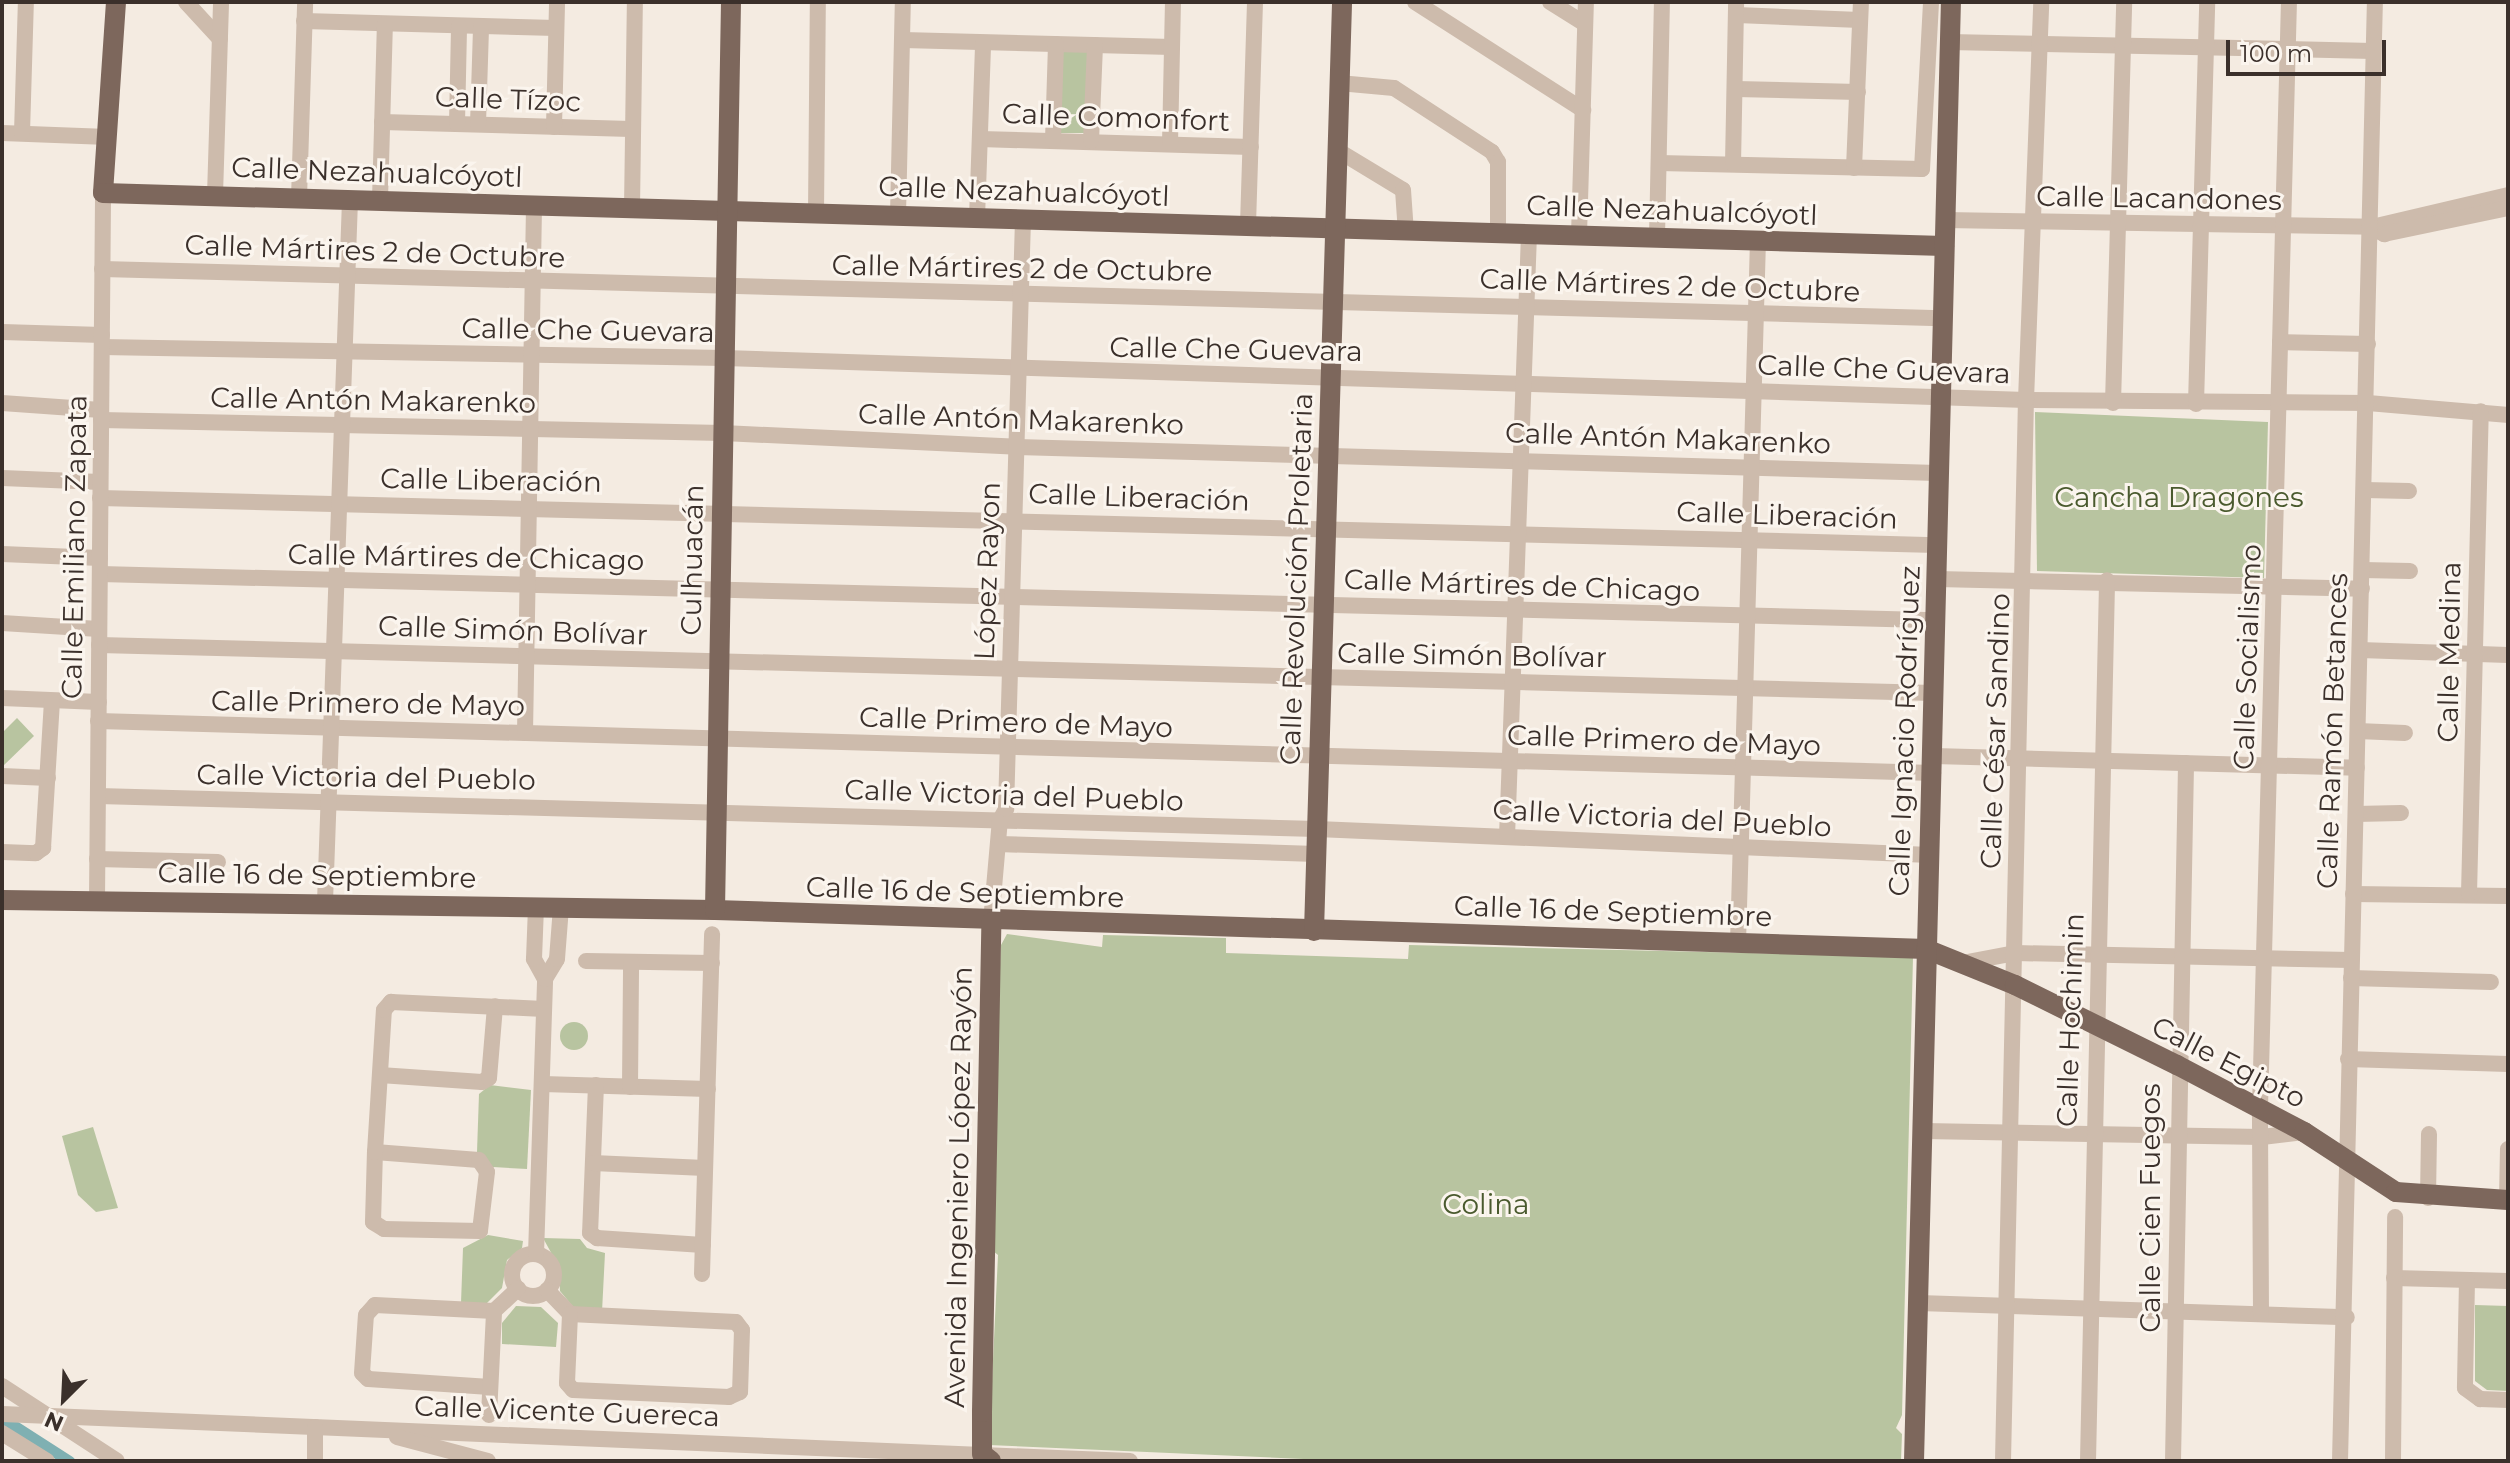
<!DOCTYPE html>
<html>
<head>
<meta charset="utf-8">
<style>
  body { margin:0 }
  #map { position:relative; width:2510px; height:1463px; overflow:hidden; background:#f4ebe1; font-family:Montserrat,sans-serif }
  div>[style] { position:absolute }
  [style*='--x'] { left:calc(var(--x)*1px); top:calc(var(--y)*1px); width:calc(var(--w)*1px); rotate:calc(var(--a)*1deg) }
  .green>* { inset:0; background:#b8c4a0 }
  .round { border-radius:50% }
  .canal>* { height:11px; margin:-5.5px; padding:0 5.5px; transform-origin:5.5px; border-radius:5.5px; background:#7fb0b2 }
  .minor>* { height:16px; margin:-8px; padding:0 8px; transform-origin:8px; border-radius:8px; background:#cdbbac }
  .minor>.ring { margin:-8px; padding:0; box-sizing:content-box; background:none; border:16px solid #cdbbac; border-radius:50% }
  .major>* { height:20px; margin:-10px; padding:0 10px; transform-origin:10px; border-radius:10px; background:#7d675c }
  span { translate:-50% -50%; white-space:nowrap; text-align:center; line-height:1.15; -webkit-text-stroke:6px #fbf5ee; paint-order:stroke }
  .street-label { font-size:28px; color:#3b302b }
  .park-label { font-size:28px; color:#4a5a2e }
  .frame { position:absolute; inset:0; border:4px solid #3b302b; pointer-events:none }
  .north { position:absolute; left:24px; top:1359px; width:80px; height:80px; -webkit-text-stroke:6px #fbf5ee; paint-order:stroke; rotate:204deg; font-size:22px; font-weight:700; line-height:32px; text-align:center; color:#3b302b }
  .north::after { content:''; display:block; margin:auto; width:28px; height:36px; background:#3b302b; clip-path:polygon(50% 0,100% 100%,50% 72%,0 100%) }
  .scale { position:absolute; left:2226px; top:40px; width:160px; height:36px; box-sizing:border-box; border:4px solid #3b302b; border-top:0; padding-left:10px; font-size:24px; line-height:28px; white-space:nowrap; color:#3b302b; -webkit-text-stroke:6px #fbf5ee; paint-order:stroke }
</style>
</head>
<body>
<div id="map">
  <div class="green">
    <div style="clip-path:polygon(1061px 52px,1091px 52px,1088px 133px,1058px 133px)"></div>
    <div style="clip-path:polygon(2035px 412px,2268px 422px,2264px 578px,2037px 571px)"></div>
    <div style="clip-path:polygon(17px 718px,34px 736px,2px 767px,2px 733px)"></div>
    <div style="clip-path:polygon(1007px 934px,1102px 947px,1103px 935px,1226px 938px,1226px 953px,1408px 959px,1409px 945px,1913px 957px,1902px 1415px,1896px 1428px,1902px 1434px,1901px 1461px,1348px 1461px,989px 1445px,998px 1255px,993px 1251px,998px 1003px,1001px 945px)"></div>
    <div class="round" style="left:560px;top:1022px;width:28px;height:28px"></div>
    <div style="clip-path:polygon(490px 1085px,531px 1090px,527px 1169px,493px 1167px,477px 1152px,479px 1094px)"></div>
    <div style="clip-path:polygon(93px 1127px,118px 1208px,96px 1212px,78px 1195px,62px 1136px)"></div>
    <div style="clip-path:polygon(488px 1235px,523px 1241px,522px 1248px,507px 1260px,502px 1288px,486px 1304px,461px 1303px,463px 1248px)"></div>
    <div style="clip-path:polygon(543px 1238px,580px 1239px,587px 1248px,605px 1253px,602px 1312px,575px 1309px,560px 1291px,559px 1267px)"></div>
    <div style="clip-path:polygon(2475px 1305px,2508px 1306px,2508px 1391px,2487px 1390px,2475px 1381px)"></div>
    <div style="clip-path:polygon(516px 1306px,541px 1307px,558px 1323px,556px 1347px,502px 1344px,502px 1323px)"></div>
  </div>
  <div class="canal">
    <div style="--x:2;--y:1418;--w:80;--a:32.7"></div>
  </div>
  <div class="minor">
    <div style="--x:186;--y:2;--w:50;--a:47.4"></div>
    <div style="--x:1415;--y:2;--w:200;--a:32.7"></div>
    <div style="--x:1550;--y:2;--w:41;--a:32.2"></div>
    <div style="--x:1737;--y:15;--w:123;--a:2.3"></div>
    <div style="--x:304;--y:21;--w:252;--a:1.6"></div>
    <div style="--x:903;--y:40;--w:269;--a:1.5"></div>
    <div style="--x:1949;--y:42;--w:424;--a:1.2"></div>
    <div style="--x:1339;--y:83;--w:55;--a:5.2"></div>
    <div style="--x:1394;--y:88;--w:117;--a:33.1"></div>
    <div style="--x:1492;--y:152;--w:12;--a:59"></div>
    <div style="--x:1498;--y:162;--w:70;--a:90"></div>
    <div style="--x:1736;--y:89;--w:122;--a:1.4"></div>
    <div style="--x:382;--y:122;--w:249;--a:1.6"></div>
    <div style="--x:457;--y:124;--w:98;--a:-88.8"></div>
    <div style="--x:478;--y:124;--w:98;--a:-88.2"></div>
    <div style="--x:554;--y:127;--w:125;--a:-88.6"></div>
    <div style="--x:2;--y:133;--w:106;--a:2.2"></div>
    <div style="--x:22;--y:133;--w:131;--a:-88.3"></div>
    <div style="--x:980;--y:139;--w:271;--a:1.7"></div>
    <div style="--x:1053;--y:140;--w:96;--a:-88.2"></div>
    <div style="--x:1091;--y:141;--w:96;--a:-87.6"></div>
    <div style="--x:1170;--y:144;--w:142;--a:-88.8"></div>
    <div style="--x:1337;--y:150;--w:77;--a:31.2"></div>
    <div style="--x:1403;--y:190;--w:39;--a:86"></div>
    <div style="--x:1659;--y:163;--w:263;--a:1.3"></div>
    <div style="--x:1922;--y:169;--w:167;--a:-86.9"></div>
    <div style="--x:1733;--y:164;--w:162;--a:-88.9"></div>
    <div style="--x:1854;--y:168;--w:166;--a:-87.6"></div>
    <div style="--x:215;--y:195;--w:193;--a:-88.2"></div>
    <div style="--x:299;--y:198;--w:196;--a:-88.2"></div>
    <div style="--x:380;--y:200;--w:176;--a:-88.4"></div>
    <div style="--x:632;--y:208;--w:206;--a:-89.2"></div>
    <div style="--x:816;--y:213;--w:211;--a:-89.5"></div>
    <div style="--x:898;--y:215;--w:213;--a:-88.7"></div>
    <div style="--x:977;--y:218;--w:175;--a:-88"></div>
    <div style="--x:1945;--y:220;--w:427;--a:0.9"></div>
    <div style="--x:2372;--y:227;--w:140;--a:-13.2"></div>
    <div style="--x:1248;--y:225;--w:223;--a:-88.2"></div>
    <div style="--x:2373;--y:228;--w:13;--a:29"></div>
    <div style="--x:2384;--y:234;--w:127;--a:-11.8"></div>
    <div style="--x:1579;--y:235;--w:233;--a:-88.3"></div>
    <div style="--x:1657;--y:237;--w:235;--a:-88.8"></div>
    <div style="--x:102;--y:269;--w:1840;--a:1.53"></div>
    <div style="--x:2;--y:332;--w:100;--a:1.7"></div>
    <div style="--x:2280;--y:342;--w:88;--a:1.3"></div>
    <div style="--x:102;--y:347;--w:622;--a:1.01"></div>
    <div style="--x:724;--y:358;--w:1303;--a:1.85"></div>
    <div style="--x:2026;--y:400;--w:342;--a:0.5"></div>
    <div style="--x:2368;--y:403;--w:141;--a:4.9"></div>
    <div style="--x:2;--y:403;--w:99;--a:4"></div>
    <div style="--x:2113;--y:403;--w:401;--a:-88.4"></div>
    <div style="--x:2196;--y:404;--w:402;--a:-88.4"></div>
    <div style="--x:101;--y:420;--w:622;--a:1.2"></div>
    <div style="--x:723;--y:433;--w:294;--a:2.7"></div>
    <div style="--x:1017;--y:447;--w:921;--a:1.62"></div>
    <div style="--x:2;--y:478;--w:98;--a:2.3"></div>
    <div style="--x:2365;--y:490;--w:44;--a:1.3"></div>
    <div style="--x:100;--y:498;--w:1837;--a:1.47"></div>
    <div style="--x:2;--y:554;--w:98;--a:2.3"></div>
    <div style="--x:2363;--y:570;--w:47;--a:1.2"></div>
    <div style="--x:100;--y:574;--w:1836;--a:1.44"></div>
    <div style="--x:1937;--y:579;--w:425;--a:1.3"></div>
    <div style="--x:2;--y:623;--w:97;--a:3.5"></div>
    <div style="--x:99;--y:645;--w:1835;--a:1.5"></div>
    <div style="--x:2360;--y:650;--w:148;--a:1.9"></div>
    <div style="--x:2;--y:698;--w:97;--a:2.4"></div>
    <div style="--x:98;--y:721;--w:1836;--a:1.62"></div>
    <div style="--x:2358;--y:731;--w:47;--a:2.4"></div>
    <div style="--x:525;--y:733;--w:528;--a:-89.02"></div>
    <div style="--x:1934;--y:756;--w:423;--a:1.6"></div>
    <div style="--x:2;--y:776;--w:46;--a:2.5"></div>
    <div style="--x:98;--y:796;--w:1219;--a:1.55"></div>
    <div style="--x:1317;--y:829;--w:613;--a:2.43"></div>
    <div style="--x:2356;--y:814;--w:45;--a:-1.3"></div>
    <div style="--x:1507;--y:837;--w:603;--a:-87.91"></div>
    <div style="--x:998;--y:844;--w:318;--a:1.8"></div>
    <div style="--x:2;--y:852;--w:34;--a:2"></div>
    <div style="--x:36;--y:853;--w:9;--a:-36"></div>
    <div style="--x:43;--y:848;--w:147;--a:-86.5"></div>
    <div style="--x:97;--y:859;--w:121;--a:1.4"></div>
    <div style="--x:2353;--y:894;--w:155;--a:0.7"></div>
    <div style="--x:2469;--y:894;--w:483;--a:-88.6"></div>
    <div style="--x:97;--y:901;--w:708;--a:-89.51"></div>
    <div style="--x:325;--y:902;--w:702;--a:-87.96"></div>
    <div style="--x:991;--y:922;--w:102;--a:-85"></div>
    <div style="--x:1000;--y:820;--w:13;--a:-61"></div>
    <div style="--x:1006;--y:809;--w:590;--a:-88.35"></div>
    <div style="--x:1738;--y:943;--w:702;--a:-88.37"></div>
    <div style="--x:586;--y:961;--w:126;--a:0.9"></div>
    <div style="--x:1962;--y:963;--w:55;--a:-10.5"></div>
    <div style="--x:2016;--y:953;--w:335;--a:1.2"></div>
    <div style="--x:2351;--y:978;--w:140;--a:1.6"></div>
    <div style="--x:545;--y:979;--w:23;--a:-59"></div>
    <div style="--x:557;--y:959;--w:52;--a:-85.6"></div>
    <div style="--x:2348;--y:1059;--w:160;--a:1.8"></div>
    <div style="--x:380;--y:1075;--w:102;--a:3.9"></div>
    <div style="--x:482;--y:1082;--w:8;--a:-30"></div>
    <div style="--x:489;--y:1078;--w:72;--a:-85.2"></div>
    <div style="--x:543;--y:1084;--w:165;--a:1.7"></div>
    <div style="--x:596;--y:1085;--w:148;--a:92.3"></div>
    <div style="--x:590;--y:1233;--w:9;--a:36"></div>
    <div style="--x:597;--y:1238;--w:106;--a:3.8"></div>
    <div style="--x:630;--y:1087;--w:125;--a:-89.5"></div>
    <div style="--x:1924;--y:1131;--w:338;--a:1"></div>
    <div style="--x:2262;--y:1137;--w:42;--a:-6.8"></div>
    <div style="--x:375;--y:1152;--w:104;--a:4.4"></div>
    <div style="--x:479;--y:1160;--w:14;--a:56"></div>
    <div style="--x:487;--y:1172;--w:59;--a:96.8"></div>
    <div style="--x:480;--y:1231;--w:96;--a:-178.8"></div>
    <div style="--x:384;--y:1229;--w:13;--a:-148"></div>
    <div style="--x:373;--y:1222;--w:70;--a:-88.4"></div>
    <div style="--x:375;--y:1152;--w:142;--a:-86.4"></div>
    <div style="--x:384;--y:1010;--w:11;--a:-49"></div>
    <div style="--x:391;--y:1002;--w:153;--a:2.6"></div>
    <div style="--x:593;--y:1163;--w:112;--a:2.6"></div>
    <div style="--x:2428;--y:1198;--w:64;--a:-89.1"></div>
    <div style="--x:2507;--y:1200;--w:51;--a:-88.9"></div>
    <div class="ring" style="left:512px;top:1254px;width:26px;height:26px"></div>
    <div style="--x:536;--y:1254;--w:275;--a:-88.1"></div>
    <div style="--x:545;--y:979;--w:23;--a:-119"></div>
    <div style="--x:534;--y:959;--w:53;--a:-87.8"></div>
    <div style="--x:702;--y:1274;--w:340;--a:-88.3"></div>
    <div style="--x:2394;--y:1278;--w:114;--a:1.5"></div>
    <div style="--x:2467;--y:1280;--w:108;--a:91.1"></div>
    <div style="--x:2465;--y:1388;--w:19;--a:36"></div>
    <div style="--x:2480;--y:1399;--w:28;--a:2"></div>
    <div style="--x:547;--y:1290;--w:33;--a:46"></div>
    <div style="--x:570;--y:1314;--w:166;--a:2.8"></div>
    <div style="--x:736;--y:1322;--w:10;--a:53"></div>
    <div style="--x:742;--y:1330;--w:62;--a:91.8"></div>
    <div style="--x:740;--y:1392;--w:12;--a:156"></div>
    <div style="--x:729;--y:1397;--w:156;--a:-177.4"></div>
    <div style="--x:573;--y:1390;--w:9;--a:-131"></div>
    <div style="--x:567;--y:1383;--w:69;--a:-87.5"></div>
    <div style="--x:1919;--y:1303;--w:428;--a:1.9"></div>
    <div style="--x:2261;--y:1314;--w:206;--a:-90.3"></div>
    <div style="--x:2260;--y:1108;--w:1106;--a:-88.5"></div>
    <div style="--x:2;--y:1386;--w:137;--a:33.1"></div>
    <div style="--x:490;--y:1387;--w:122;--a:-176.2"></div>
    <div style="--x:368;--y:1379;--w:8;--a:-135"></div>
    <div style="--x:362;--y:1373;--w:58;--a:-86.1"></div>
    <div style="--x:366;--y:1315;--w:13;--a:-48"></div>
    <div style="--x:375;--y:1305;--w:119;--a:2.9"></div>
    <div style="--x:494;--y:1311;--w:33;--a:-43"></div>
    <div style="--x:2;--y:1414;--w:1129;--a:2.39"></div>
    <div style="--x:489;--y:1415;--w:104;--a:-87.2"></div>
    <div style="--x:2;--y:1433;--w:53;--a:31.9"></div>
    <div style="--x:397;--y:1437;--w:94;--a:14.8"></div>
    <div style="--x:315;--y:1461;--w:34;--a:-90"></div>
    <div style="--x:2003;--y:1461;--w:1061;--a:-88.76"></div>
    <div style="--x:2026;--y:400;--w:398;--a:-87.8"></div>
    <div style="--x:2088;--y:1461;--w:881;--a:-88.76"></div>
    <div style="--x:2173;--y:1461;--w:698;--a:-88.93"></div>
    <div style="--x:2340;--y:1461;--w:1459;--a:-88.63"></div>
    <div style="--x:2393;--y:1461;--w:244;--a:-89.5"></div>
  </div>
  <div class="major">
    <div style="--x:116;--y:2;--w:191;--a:93.9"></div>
    <div style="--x:103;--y:193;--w:1842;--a:1.65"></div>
    <div style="--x:2;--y:900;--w:713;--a:0.8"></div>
    <div style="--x:715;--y:910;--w:1212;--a:1.84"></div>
    <div style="--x:1926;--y:949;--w:96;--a:22"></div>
    <div style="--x:2015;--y:985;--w:181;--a:26.3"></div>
    <div style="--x:2177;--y:1065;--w:144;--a:27.8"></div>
    <div style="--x:2304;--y:1132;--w:110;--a:33.1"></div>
    <div style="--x:2396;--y:1192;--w:112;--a:4.1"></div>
    <div style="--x:715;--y:910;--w:908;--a:-88.99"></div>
    <div style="--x:1314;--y:931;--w:929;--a:-88.27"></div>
    <div style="--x:991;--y:1461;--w:11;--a:-142"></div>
    <div style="--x:982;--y:1454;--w:42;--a:-90"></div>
    <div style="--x:982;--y:1412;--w:490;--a:-88.9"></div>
    <div style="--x:1914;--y:1461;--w:1459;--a:-88.55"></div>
  </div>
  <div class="street-label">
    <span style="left:508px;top:99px;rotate:2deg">Calle Tízoc</span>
    <span style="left:1116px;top:117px;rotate:2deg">Calle Comonfort</span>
    <span style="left:377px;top:172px;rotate:2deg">Calle Nezahualcóyotl</span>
    <span style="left:1024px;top:191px;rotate:2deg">Calle Nezahualcóyotl</span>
    <span style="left:2159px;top:198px;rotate:1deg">Calle Lacandones</span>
    <span style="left:1672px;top:210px;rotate:2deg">Calle Nezahualcóyotl</span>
    <span style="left:375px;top:251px;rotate:2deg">Calle Mártires 2 de Octubre</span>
    <span style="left:1022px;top:268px;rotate:1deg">Calle Mártires 2 de Octubre</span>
    <span style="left:1670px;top:285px;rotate:2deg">Calle Mártires 2 de Octubre</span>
    <span style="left:588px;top:330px;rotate:1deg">Calle Che Guevara</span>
    <span style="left:1236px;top:349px;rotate:1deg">Calle Che Guevara</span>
    <span style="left:1884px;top:369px;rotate:2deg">Calle Che Guevara</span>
    <span style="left:373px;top:400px;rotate:1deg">Calle Antón Makarenko</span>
    <span style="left:1021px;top:419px;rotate:2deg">Calle Antón Makarenko</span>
    <span style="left:1668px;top:438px;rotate:2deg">Calle Antón Makarenko</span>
    <span style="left:491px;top:480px;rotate:1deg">Calle Liberación</span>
    <span style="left:1139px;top:497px;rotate:2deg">Calle Liberación</span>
    <span style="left:1787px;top:515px;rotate:2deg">Calle Liberación</span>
    <span style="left:74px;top:547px;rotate:-89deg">Calle Emiliano Zapata</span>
    <span style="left:466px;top:557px;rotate:1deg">Calle Mártires de Chicago</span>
    <span style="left:692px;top:560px;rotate:-89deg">Culhuacán</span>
    <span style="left:987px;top:571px;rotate:-88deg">López Rayon</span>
    <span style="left:1296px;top:579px;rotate:-88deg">Calle Revolución Proletaria</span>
    <span style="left:1522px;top:585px;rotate:2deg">Calle Mártires de Chicago</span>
    <span style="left:513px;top:630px;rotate:2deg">Calle Simón Bolívar</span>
    <span style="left:2449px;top:652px;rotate:-89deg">Calle Medina</span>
    <span style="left:1472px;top:655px;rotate:1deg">Calle Simón Bolívar</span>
    <span style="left:2247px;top:657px;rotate:-88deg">Calle Socialismo</span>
    <span style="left:368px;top:703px;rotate:1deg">Calle Primero de Mayo</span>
    <span style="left:1016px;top:722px;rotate:2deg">Calle Primero de Mayo</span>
    <span style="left:1904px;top:731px;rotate:-88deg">Calle Ignacio Rodríguez</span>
    <span style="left:1995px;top:731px;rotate:-88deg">Calle César Sandino</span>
    <span style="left:2332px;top:731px;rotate:-88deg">Calle Ramón Betances</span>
    <span style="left:1664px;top:740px;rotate:2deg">Calle Primero de Mayo</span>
    <span style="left:366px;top:777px;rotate:1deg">Calle Victoria del Pueblo</span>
    <span style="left:1014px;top:795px;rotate:2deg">Calle Victoria del Pueblo</span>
    <span style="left:1662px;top:818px;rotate:3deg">Calle Victoria del Pueblo</span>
    <span style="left:317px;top:875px;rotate:1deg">Calle 16 de Septiembre</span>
    <span style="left:965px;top:892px;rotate:2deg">Calle 16 de Septiembre</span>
    <span style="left:1613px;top:911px;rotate:2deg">Calle 16 de Septiembre</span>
    <span style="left:2070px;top:1020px;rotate:-88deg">Calle Hochimin</span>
    <span style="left:2229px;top:1062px;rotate:27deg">Calle Egipto</span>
    <span style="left:958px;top:1187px;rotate:-89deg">Avenida Ingeniero López Rayón</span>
    <span style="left:2150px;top:1208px;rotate:-90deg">Calle Cien Fuegos</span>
    <span style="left:567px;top:1411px;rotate:2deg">Calle Vicente Guereca</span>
  </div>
  <div class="park-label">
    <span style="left:2179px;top:497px">Cancha Dragones</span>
    <span style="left:1486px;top:1204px">Colina</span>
  </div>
  <div class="frame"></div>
  <div class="north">N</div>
  <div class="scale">100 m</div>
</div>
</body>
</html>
